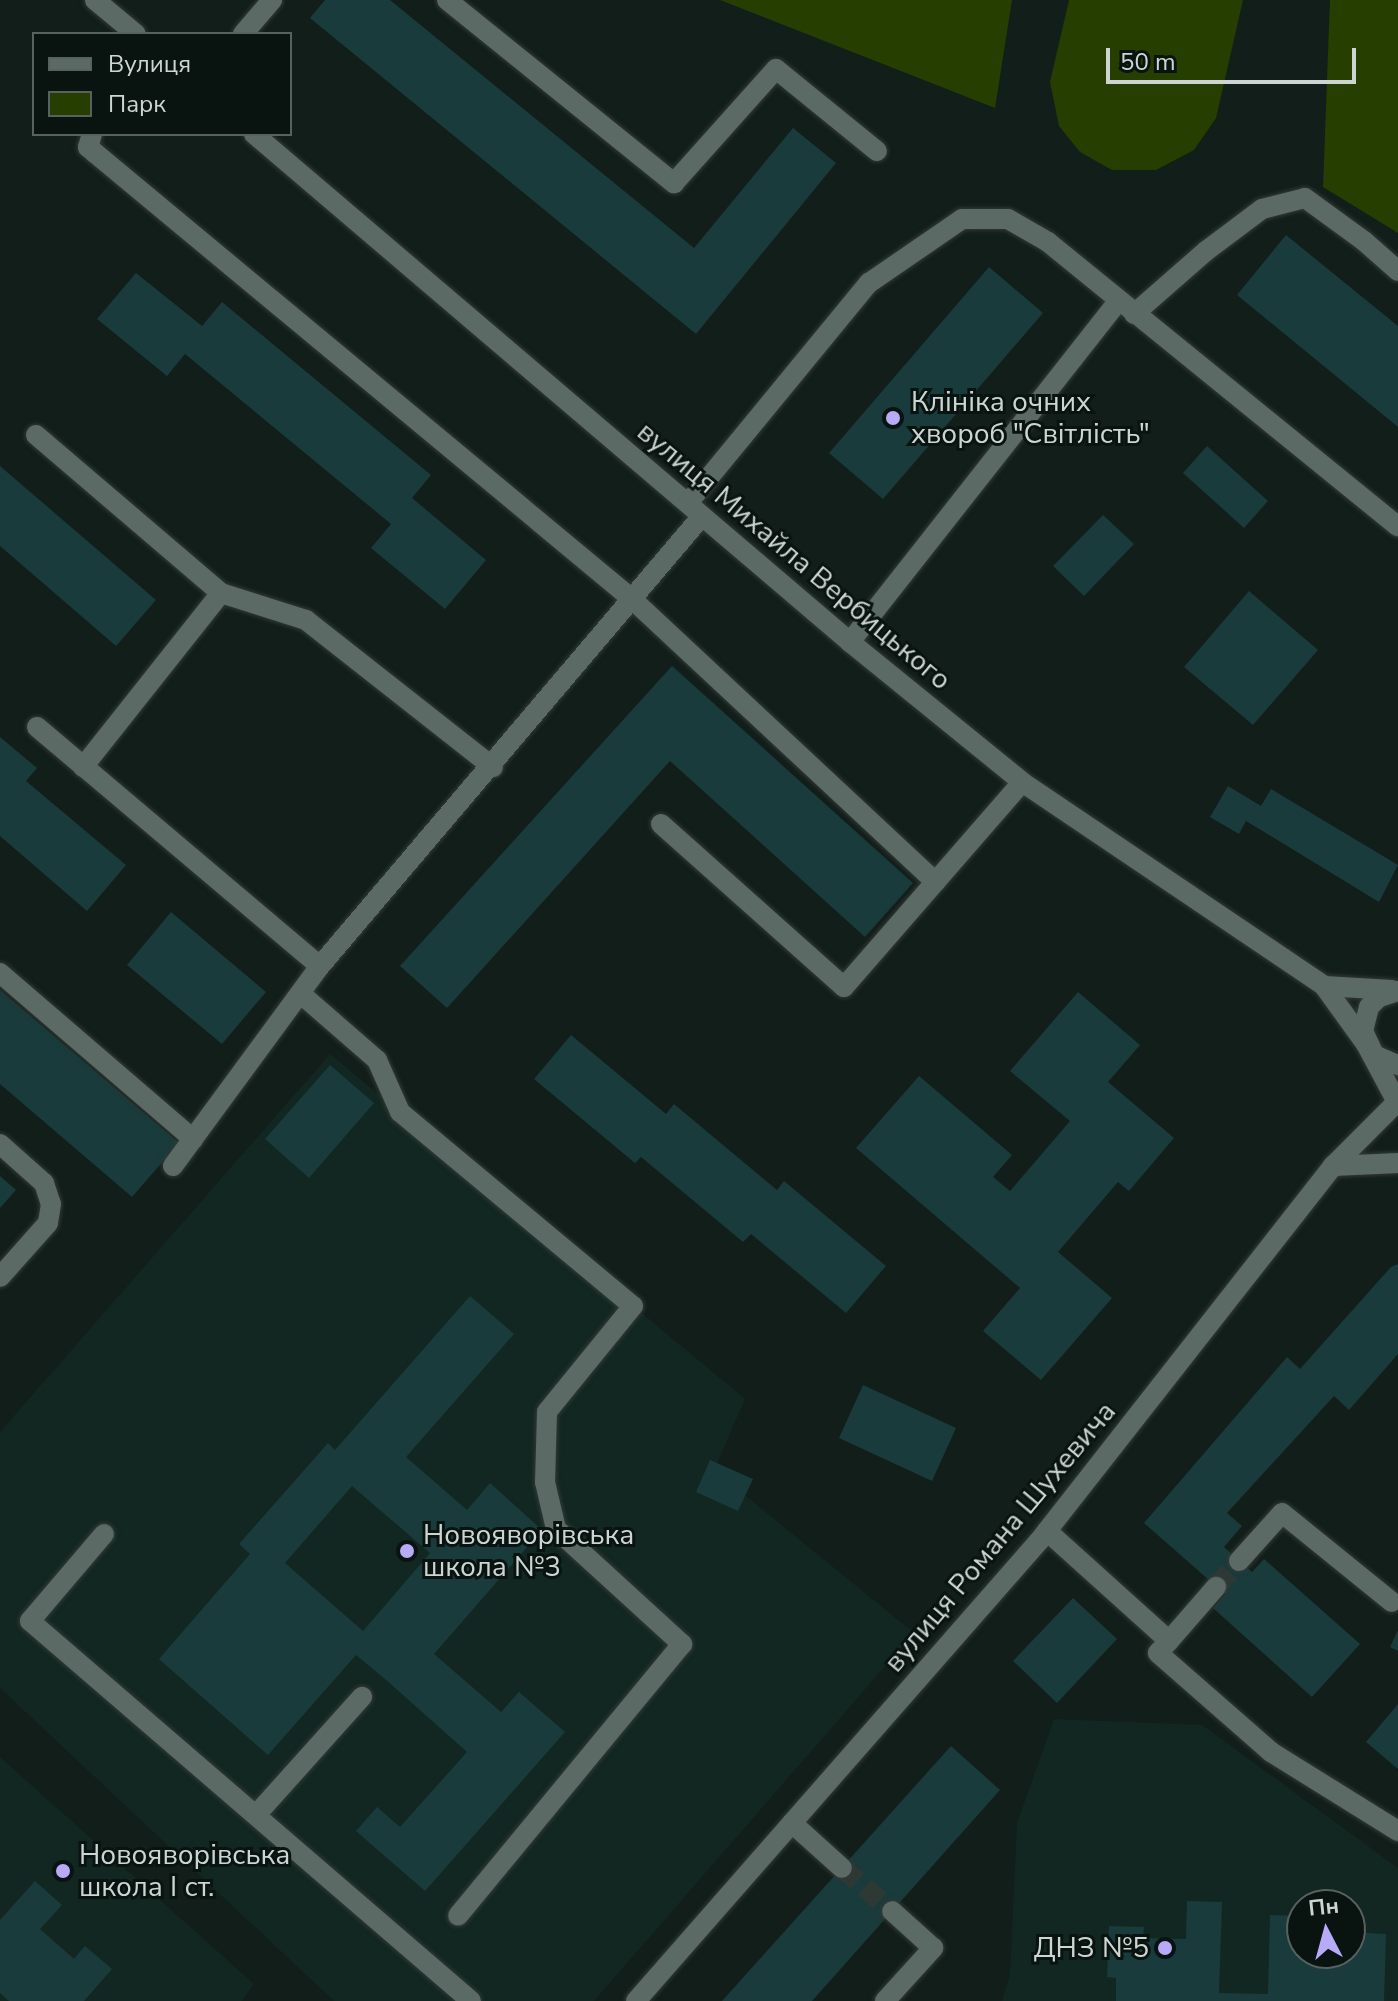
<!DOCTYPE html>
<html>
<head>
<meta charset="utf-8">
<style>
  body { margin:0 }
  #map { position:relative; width:1398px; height:2001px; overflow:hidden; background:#121e1a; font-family:"Nunito Sans",sans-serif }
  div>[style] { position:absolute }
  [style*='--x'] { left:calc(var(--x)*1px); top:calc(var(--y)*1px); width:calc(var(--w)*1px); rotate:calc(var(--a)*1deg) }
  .built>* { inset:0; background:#122721 }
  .green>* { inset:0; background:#263e00 }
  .building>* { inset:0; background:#193b3c }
  .minor-tunnel>* { height:20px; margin-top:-10px; transform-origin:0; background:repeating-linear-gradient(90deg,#2e3936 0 20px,transparent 0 30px) }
  .roads { filter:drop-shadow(0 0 2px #323937) drop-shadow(0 0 2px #323937) }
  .minor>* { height:20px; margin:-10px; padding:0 10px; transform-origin:10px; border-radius:10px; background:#5c6a66 }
  .dots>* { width:22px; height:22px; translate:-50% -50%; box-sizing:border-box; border:4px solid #091411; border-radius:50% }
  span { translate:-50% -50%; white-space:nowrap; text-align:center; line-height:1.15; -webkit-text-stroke:6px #091411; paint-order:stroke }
  .poi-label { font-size:28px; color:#cdd5d3 }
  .left { translate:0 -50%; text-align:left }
  .right { translate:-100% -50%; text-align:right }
  .street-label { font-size:28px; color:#cdd5d3 }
  .legend { position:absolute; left:32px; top:32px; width:260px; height:104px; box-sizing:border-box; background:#091411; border:2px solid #57615f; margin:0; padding:10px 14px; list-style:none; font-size:24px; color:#cdd5d3 }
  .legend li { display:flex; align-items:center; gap:16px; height:40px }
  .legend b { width:40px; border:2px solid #57615f }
  .north { position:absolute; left:1286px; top:1889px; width:80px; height:80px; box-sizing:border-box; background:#091411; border:2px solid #57615f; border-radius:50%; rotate:354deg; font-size:22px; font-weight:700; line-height:32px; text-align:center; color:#cdd5d3 }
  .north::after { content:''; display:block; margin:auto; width:28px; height:36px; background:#b7abf8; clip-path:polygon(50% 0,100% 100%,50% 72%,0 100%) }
  .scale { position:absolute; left:1106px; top:48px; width:250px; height:36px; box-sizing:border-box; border:4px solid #cdd5d3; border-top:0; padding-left:10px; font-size:24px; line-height:28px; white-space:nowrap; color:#cdd5d3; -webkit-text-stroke:6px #091411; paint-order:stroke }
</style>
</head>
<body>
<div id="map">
  <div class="built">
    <div style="clip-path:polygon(330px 1054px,745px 1399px,714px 1470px,914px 1633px,594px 2001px,334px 2001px,0 1688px,0 1432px)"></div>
    <div style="clip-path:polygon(evenodd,1054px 1719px,1202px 1725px,1398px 1868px,1398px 2001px,1002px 2001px,1010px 1974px,1017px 1823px,1054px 1719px,1302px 1905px,1350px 1905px,1350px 1953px,1302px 1953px,1302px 1905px)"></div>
    <div style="clip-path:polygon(0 1757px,254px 1984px,242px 2001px,0 2001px)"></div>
  </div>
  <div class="green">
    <div style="clip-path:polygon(720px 0,1012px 0,995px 108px)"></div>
    <div style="clip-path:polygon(1069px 0,1243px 0,1216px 118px,1194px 150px,1156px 170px,1112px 170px,1080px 152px,1059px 126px,1050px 82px)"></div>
    <div style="clip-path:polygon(1330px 0,1398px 0,1398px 233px,1323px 187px)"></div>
  </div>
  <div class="building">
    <div style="clip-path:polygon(325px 0,390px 0,694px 248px,793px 128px,836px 163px,696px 334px,310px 18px)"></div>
    <div style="clip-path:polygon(1286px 235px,1398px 326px,1398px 427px,1237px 295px)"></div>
    <div style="clip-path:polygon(989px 267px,1043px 313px,883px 499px,829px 453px)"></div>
    <div style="clip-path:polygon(136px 273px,202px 326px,222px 302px,431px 475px,412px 498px,486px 560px,445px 609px,371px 548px,391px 524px,185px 354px,167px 376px,97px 319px)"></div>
    <div style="clip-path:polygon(1207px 446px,1268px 501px,1244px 528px,1183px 473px)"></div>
    <div style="clip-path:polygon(0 466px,156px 600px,116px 646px,0 546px)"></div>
    <div style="clip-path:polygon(1103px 515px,1134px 544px,1084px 596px,1053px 566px)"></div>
    <div style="clip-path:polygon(1249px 591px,1318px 650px,1253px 725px,1184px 667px)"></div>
    <div style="clip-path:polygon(672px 666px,913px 883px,865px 937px,670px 761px,447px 1008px,400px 966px)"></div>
    <div style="clip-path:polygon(0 737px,37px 768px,26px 781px,126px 865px,87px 911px,0 836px)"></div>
    <div style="clip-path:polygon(1228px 786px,1261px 806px,1271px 789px,1398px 865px,1379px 902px,1246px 821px,1239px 834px,1210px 817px)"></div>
    <div style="clip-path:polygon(171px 912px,266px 992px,222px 1044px,127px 965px)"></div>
    <div style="clip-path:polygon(0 990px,179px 1143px,132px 1197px,0 1084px)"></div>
    <div style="clip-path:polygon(1078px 992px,1140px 1045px,1108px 1082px,1174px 1138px,1129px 1191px,1118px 1182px,1058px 1252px,1112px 1298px,1041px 1380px,983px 1331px,1020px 1288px,856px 1148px,919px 1076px,1012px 1155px,993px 1177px,1010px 1191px,1070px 1121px,1010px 1071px)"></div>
    <div style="clip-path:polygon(571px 1035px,666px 1114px,674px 1104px,777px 1190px,784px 1181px,886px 1266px,846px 1313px,751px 1234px,743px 1242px,641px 1157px,635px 1163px,534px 1079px)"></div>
    <div style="clip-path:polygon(330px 1065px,374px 1103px,309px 1178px,265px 1139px)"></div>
    <div style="clip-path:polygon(0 1176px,16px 1190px,0 1208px)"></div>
    <div style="clip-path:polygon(1398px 1264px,1398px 1354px,1349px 1410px,1334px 1396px,1227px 1513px,1242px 1526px,1224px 1547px,1252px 1572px,1264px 1559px,1360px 1644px,1312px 1697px,1213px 1608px,1225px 1594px,1144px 1523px,1287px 1357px,1300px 1369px,1391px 1267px)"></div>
    <div style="clip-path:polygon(evenodd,470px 1296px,514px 1334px,406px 1457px,467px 1510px,490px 1483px,542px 1530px,434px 1654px,501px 1712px,519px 1692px,565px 1732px,425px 1891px,356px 1831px,377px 1807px,400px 1827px,467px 1752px,385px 1679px,356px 1655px,268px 1755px,159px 1659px,250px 1554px,239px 1544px,328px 1443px,335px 1450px,470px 1296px,352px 1486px,430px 1553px,363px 1631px,285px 1563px,352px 1486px)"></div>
    <div style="clip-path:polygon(863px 1385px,956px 1428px,932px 1481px,839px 1438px)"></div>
    <div style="clip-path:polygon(710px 1460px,753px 1479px,738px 1511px,696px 1492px)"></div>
    <div style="clip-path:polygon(1073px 1598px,1117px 1639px,1057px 1703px,1013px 1661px)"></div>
    <div style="clip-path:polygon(1398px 1630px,1398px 1651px,1390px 1647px)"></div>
    <div style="clip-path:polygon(1398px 1704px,1398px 1769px,1366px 1742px)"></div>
    <div style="clip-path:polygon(951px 1746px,1000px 1790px,812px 2001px,722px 2001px)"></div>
    <div style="clip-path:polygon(35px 1881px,62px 1905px,40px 1929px,74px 1959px,85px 1946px,112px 1969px,84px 2001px,9px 2001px,0 1993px,0 1920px)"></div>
    <div style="clip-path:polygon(1187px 1901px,1222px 1902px,1219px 1993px,1268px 1994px,1270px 1915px,1302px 1916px,1302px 1953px,1350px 1953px,1350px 1932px,1386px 1934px,1384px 2001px,1116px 2001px,1116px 1978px,1107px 1977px,1109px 1926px,1144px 1927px,1143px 1938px,1186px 1939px)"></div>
  </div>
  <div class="minor-tunnel">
    <div style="--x:1216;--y:1587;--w:35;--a:-49"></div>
    <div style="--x:842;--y:1868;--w:66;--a:40.7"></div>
  </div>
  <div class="roads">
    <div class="minor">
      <div style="--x:95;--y:0;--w:53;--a:39.7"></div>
      <div style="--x:447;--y:0;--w:292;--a:38.9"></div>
      <div style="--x:674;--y:183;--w:153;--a:-48.2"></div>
      <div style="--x:776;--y:69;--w:130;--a:39.1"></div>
      <div style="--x:243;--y:34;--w:45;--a:-49.5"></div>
      <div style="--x:92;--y:134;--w:14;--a:107"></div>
      <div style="--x:88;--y:147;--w:9;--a:41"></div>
      <div style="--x:95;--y:153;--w:698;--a:39.71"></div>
      <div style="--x:632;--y:599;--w:415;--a:43"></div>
      <div style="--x:254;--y:134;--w:783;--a:40.44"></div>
      <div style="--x:850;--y:642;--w:222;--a:39.1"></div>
      <div style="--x:1022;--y:782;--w:364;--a:34"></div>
      <div style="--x:1324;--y:986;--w:72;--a:54.1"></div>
      <div style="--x:1366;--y:1044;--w:66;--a:61.9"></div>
      <div style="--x:1134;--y:314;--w:96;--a:-41.2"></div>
      <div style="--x:1206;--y:251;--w:70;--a:-36.9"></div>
      <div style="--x:1262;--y:209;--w:44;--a:-14.3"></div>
      <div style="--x:1305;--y:198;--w:73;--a:36.1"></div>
      <div style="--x:1364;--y:241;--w:45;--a:41.4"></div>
      <div style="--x:36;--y:435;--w:243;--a:40.5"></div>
      <div style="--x:221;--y:593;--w:89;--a:17.6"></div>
      <div style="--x:306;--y:620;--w:238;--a:38.2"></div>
      <div style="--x:688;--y:503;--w:285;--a:-50.6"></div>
      <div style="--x:869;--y:283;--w:113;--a:-34.5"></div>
      <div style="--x:962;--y:219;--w:46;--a:0"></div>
      <div style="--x:1008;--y:219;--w:46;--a:29.9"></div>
      <div style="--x:1048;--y:242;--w:451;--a:39.1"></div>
      <div style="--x:850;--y:642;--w:434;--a:-51.8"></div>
      <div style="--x:37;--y:727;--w:370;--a:40.2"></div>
      <div style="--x:83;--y:767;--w:222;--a:-51.6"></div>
      <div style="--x:661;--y:824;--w:245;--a:41.7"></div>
      <div style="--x:844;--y:987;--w:271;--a:-49"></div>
      <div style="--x:0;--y:973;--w:255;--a:40.7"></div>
      <div style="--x:1324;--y:986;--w:68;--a:3.4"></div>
      <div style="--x:1398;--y:991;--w:20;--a:162"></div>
      <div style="--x:1379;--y:997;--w:14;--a:135"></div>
      <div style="--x:1369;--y:1007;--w:25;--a:104"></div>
      <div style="--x:1363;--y:1031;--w:26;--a:65"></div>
      <div style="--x:1374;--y:1055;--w:26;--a:23"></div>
      <div style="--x:301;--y:994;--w:101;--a:41"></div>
      <div style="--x:377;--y:1060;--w:57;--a:66.1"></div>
      <div style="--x:400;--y:1112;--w:303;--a:39.8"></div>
      <div style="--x:633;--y:1306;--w:136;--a:129.1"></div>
      <div style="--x:547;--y:1412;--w:70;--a:91.6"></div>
      <div style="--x:545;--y:1482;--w:48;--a:76.8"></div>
      <div style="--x:556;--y:1529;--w:171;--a:42.4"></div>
      <div style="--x:682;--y:1644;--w:352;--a:129.5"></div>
      <div style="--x:0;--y:1144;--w:59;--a:41.6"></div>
      <div style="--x:44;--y:1183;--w:22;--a:72"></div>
      <div style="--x:51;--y:1204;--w:19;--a:99"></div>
      <div style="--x:48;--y:1223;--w:72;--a:131.6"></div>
      <div style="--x:173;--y:1166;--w:248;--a:-53.7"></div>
      <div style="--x:320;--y:966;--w:590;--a:-49.67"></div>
      <div style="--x:1333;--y:1166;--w:65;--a:-2.6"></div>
      <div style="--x:1047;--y:1531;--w:164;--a:42"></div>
      <div style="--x:1169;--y:1641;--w:16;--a:133"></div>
      <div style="--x:1158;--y:1653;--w:150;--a:41.2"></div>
      <div style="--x:1271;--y:1752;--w:150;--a:31.9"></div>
      <div style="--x:104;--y:1534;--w:114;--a:130.4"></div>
      <div style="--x:30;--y:1621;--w:582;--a:40.75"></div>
      <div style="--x:1239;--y:1561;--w:64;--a:-48.1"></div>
      <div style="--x:1282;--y:1513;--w:141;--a:39"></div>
      <div style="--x:1169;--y:1641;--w:72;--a:-49"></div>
      <div style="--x:256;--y:1815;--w:159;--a:-48.1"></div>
      <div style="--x:792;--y:1823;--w:67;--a:42"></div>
      <div style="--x:636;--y:2001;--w:612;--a:-48.78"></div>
      <div style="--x:1039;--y:1541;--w:477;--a:-51.9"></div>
      <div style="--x:1333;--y:1166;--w:92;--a:-45"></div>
      <div style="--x:885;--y:2001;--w:72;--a:-47.8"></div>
      <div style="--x:933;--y:1948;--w:55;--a:-137.9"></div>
    </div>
  </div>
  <div class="dots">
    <div style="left:893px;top:418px;background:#b7abf8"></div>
    <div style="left:407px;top:1551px;background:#b7abf8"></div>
    <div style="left:63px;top:1871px;background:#b7abf8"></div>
    <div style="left:1165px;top:1948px;background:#b7abf8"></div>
  </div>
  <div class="poi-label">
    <span class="left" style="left:911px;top:418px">Клініка очних<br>хвороб "Світлість"</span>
    <span class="left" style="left:423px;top:1551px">Новояворівська<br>школа №3</span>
    <span class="left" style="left:79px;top:1871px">Новояворівська<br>школа І ст.</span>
    <span class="right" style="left:1149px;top:1948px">ДНЗ №5</span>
  </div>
  <div class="street-label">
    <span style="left:794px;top:556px;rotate:40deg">вулиця Михайла Вербицького</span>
    <span style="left:1000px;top:1537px;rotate:-50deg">вулиця Романа Шухевича</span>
  </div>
  <ul class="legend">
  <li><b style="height:10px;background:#5c6a66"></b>Вулиця</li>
  <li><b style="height:22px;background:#263e00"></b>Парк</li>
  </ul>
  <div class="north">Пн</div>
  <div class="scale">50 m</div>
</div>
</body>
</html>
